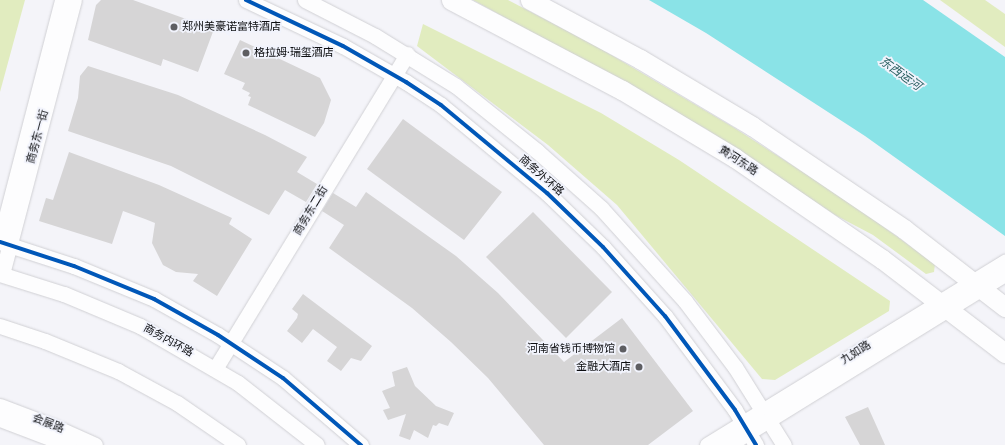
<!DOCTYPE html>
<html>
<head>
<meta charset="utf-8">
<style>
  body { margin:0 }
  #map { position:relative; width:1005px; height:445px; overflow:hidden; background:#f4f4f9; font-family:"Fira Sans","Noto Sans SC",sans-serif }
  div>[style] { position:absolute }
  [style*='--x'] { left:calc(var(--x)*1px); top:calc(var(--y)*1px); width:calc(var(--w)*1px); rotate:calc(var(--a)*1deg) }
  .green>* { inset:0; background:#e1ecbf }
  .water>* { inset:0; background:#8ae3e7 }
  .building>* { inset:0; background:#d6d5d6 }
  .roads { filter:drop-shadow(0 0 1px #d0d0d4) drop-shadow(0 0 1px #d0d0d4) }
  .minor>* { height:15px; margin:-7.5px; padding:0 7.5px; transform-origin:7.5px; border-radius:7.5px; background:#fdfdfe }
  .major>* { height:19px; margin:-9.5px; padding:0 9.5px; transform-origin:9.5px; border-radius:9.5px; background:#fdfdfe }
  .cycleway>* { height:4px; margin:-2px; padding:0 2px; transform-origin:2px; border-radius:2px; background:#0057b8 }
  .dots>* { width:11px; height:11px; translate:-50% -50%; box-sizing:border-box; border:2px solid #f1f3fc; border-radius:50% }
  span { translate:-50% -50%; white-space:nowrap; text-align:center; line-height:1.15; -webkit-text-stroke:3.5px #f1f3fc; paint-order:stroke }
  .poi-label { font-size:11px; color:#0d0e11 }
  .left { translate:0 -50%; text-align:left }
  .right { translate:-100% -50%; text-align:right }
  .street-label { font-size:11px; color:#0d0e11 }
  .water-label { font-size:12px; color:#295f60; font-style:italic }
</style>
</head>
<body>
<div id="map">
  <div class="green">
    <div style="clip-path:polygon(0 0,25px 0,0 92px)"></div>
    <div style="clip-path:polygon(473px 0,508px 0,598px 47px,733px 127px,848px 201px,935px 264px,934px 272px,926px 274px,873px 235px,835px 215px,706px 129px)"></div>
    <div style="clip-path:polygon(940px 0,985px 0,1005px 14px,1005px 47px)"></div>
    <div style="clip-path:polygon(423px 24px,601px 113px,679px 160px,890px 301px,889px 311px,775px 380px,762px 379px,617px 205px,548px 145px,417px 46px)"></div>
  </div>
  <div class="water">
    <div style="clip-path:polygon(649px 0,923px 0,1005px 57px,1005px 236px,865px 136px,706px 33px)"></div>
  </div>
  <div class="building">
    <div style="clip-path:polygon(101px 0,133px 0,214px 29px,198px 72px,163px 59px,161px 66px,88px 40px,96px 5px)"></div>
    <div style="clip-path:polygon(240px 40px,320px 78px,331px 100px,324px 123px,315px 137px,248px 105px,251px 97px,248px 96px,250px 93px,242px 89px,245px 83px,224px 74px)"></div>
    <div style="clip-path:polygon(88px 66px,178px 95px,265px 135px,307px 157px,297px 172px,317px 184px,306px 202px,285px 190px,269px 215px,171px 166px,68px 131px,78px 98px,80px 76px)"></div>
    <div style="clip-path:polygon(403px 119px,502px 192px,464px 240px,367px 169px)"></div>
    <div style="clip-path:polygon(69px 152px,159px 185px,232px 218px,229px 224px,252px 239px,217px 296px,193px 281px,198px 274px,176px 272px,163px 265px,152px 243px,155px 223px,145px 219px,123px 211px,112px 244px,39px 221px,46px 198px,53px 200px)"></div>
    <div style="clip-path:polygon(366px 192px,456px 256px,498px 293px,564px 362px,622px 318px,693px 411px,648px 445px,544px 445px,488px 378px,451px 342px,412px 308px,329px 248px,344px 225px,322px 211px,333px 193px,356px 207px)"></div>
    <div style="clip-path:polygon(533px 212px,612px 292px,566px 338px,486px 257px)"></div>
    <div style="clip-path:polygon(303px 294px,372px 346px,361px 361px,351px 358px,341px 371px,327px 361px,337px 347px,313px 329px,302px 343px,287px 331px,297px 318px,298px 314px,292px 309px)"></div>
    <div style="clip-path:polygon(407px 367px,415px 386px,436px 406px,454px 413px,448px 426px,439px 423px,436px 426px,433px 425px,428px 438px,414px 430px,410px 440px,399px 436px,406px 414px,388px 420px,383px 410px,390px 408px,382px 391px,395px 386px,392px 372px)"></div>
    <div style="clip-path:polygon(868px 407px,877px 427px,885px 445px,860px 445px,845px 417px)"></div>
  </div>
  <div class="roads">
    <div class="minor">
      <div style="--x:246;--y:0;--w:107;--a:25.4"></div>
      <div style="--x:343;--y:46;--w:73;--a:29.7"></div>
      <div style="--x:406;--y:82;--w:42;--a:33.3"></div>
      <div style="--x:441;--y:105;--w:138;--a:39.7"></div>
      <div style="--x:547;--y:193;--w:78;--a:44"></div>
      <div style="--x:603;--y:247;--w:93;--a:48.1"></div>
      <div style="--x:665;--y:316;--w:117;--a:53.3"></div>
      <div style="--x:735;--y:410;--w:41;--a:59"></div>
      <div style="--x:305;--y:0;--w:79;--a:27.2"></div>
      <div style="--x:375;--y:36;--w:95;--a:31.7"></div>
      <div style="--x:456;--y:86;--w:104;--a:38.7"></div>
      <div style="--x:537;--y:151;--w:86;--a:41.7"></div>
      <div style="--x:601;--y:208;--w:125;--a:47.9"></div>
      <div style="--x:685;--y:301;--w:83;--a:52.9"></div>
      <div style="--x:735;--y:367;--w:92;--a:57.9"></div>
      <div style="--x:0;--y:240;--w:248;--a:-75.5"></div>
      <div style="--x:0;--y:242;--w:78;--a:18"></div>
      <div style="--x:74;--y:266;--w:87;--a:22.4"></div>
      <div style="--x:154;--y:299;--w:73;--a:29.4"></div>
      <div style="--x:218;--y:335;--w:78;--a:33.5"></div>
      <div style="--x:283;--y:378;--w:103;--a:40.7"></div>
      <div style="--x:0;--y:274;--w:67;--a:17.4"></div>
      <div style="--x:64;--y:294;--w:82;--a:22.8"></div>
      <div style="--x:140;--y:326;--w:113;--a:30.2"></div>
      <div style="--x:238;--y:383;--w:100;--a:38.1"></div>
      <div style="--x:2;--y:274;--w:283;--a:-75.3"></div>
      <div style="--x:0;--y:326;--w:47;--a:18.4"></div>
      <div style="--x:45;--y:341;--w:79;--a:22.3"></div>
      <div style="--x:118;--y:371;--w:67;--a:28.5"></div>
      <div style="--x:177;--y:403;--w:74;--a:34.5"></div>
      <div style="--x:215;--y:369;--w:369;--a:-58.6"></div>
      <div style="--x:0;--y:406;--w:57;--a:20.7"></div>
      <div style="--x:53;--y:426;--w:46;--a:24.3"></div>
      <div style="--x:0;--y:419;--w:73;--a:20.9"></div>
      <div style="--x:707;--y:445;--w:350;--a:-31.6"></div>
      <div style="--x:728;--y:445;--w:326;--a:-31.7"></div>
    </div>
    <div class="major">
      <div style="--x:451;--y:0;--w:193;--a:27.8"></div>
      <div style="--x:622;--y:90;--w:132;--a:31"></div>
      <div style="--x:735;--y:158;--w:178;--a:34.5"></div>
      <div style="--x:882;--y:259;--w:155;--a:37.4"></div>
      <div style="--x:530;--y:0;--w:125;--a:28.2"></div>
      <div style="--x:640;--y:59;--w:131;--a:30.9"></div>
      <div style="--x:752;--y:126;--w:184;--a:34.1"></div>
      <div style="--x:904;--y:229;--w:128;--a:37.7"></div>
    </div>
  </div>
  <div class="cycleway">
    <div style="--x:246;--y:0;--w:107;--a:25.4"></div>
    <div style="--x:343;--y:46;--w:73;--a:29.7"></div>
    <div style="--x:406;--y:82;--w:42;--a:33.3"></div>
    <div style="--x:441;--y:105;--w:138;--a:39.7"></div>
    <div style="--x:547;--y:193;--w:78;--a:44"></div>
    <div style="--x:603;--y:247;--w:93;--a:48.1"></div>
    <div style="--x:665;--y:316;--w:117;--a:53.3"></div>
    <div style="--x:735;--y:410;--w:41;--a:59"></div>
    <div style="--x:0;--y:242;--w:78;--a:18"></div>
    <div style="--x:74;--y:266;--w:87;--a:22.4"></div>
    <div style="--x:154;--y:299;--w:73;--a:29.4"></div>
    <div style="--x:218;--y:335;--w:78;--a:33.5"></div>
    <div style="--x:283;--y:378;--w:103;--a:40.7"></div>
  </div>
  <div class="dots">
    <div style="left:174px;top:27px;background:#5e5e62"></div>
    <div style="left:246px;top:53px;background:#5e5e62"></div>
    <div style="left:623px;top:349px;background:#5e5e62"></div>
    <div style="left:639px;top:367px;background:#5e5e62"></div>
  </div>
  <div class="poi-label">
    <span class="left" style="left:182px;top:27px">郑州美豪诺富特酒店</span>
    <span class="left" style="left:254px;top:53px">格拉姆·瑞玺酒店</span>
    <span class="right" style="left:615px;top:349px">河南省钱币博物馆</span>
    <span class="right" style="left:631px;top:367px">金融大酒店</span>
  </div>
  <div class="street-label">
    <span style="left:38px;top:137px;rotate:-75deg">商务东一街</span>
    <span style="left:738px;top:161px;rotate:33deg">黄河东路</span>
    <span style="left:541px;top:176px;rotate:41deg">商务外环路</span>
    <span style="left:311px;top:211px;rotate:-59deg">商务东二街</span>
    <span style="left:168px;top:341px;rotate:29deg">商务内环路</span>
    <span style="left:856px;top:353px;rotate:-32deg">九如路</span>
    <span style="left:48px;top:424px;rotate:21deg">会展路</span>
  </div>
  <div class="water-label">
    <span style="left:900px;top:74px;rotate:36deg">东西运河</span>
  </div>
</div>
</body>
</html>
